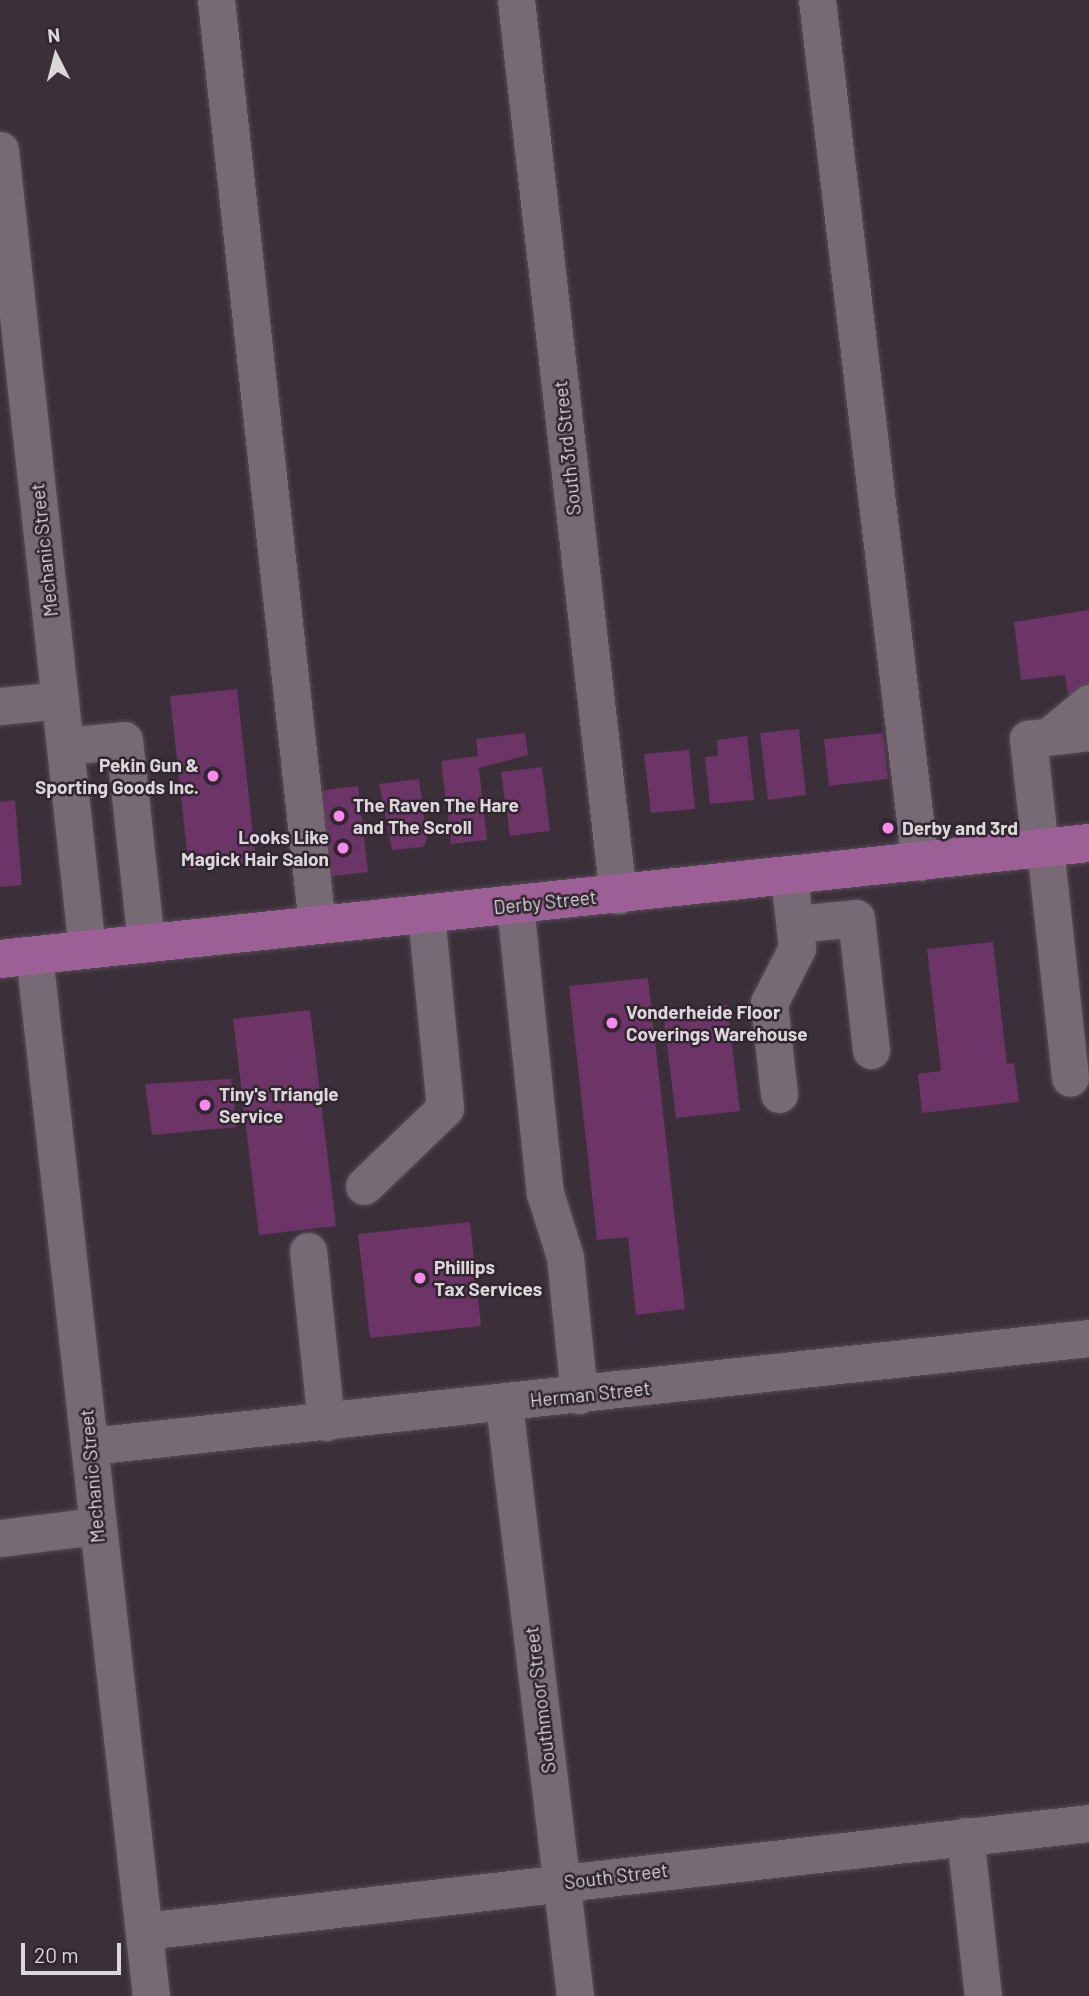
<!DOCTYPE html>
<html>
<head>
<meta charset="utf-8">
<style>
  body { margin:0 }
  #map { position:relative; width:1089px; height:1996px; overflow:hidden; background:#3b303a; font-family:Barlow,sans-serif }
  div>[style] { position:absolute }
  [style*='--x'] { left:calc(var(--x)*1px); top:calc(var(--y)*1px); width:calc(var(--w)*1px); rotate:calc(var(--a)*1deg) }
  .building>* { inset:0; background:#6c3467 }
  .roads { filter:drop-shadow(0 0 2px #574c56) drop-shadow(0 0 2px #574c56) }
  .minor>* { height:37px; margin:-18.5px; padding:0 18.5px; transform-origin:18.5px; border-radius:18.5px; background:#776a75 }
  .major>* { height:38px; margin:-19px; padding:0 19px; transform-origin:19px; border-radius:19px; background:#9c5f96 }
  .dots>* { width:19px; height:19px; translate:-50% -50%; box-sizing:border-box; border:4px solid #312630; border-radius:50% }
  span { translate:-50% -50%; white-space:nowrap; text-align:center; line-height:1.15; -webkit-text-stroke:5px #312630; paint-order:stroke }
  .street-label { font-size:19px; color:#ded6dd }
  .poi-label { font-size:19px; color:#ded6dd; font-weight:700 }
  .right { translate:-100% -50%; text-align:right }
  .left { translate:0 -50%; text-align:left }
  .north { position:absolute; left:21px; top:21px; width:70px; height:70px; -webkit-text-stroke:5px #312630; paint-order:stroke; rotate:354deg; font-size:19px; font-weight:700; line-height:28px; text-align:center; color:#ded6dd }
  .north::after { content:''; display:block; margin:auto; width:24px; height:32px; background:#ded6dd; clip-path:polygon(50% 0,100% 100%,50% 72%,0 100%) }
  .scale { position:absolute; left:21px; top:1943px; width:100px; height:32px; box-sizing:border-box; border:4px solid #ded6dd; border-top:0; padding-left:9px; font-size:21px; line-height:24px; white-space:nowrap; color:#ded6dd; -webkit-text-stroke:5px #312630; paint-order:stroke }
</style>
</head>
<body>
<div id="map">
  <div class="building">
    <div style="clip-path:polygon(1089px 610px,1089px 692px,1068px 695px,1065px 675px,1021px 680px,1014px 622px)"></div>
    <div style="clip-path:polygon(237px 689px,256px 862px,189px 870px,170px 696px)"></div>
    <div style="clip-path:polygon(799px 729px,806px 795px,768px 800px,760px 733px)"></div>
    <div style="clip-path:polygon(525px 733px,528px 755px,479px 768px,487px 840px,451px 844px,441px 761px,478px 756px,476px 739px)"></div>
    <div style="clip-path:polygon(883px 733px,888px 779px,829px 786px,824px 739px)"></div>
    <div style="clip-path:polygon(747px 736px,754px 800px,710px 804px,705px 757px,718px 756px,717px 740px)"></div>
    <div style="clip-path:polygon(689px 750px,695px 809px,651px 813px,644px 754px)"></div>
    <div style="clip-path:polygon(542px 767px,550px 831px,510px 836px,501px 772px)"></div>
    <div style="clip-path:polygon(419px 779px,427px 839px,423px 847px,392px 850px,379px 784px)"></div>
    <div style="clip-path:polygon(358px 786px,368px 872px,326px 877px,316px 791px)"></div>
    <div style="clip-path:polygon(15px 800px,22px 885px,0 887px,0 802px)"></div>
    <div style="clip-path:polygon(993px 942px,1007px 1064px,1014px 1063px,1019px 1102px,922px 1113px,918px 1074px,941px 1071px,927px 949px)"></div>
    <div style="clip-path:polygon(648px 978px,685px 1309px,636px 1315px,628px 1237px,597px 1240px,569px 986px)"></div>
    <div style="clip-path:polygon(727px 1004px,740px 1111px,676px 1118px,663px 1012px)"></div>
    <div style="clip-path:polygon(310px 1010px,336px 1226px,259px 1235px,233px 1019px)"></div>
    <div style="clip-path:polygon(231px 1079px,237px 1127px,152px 1135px,145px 1084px)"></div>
    <div style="clip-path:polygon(470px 1222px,481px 1326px,370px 1338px,358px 1234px)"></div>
  </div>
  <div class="roads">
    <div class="minor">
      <div style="--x:216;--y:0;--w:930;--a:83.77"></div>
      <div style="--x:516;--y:0;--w:901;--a:83.5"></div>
      <div style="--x:817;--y:0;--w:868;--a:83.19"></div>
      <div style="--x:0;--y:150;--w:804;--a:83.79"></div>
      <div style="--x:0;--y:706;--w:60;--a:-5.7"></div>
      <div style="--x:1049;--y:736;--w:52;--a:-39.5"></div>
      <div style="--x:65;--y:746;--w:59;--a:-5.8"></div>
      <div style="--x:124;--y:740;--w:204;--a:83.8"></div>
      <div style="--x:1045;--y:847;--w:232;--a:83.8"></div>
      <div style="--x:1040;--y:848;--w:110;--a:-96.3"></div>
      <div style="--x:1028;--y:739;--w:61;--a:-6.5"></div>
      <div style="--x:515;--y:905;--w:290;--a:84.1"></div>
      <div style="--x:545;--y:1193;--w:67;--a:72.6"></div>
      <div style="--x:565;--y:1257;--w:139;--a:84.2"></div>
      <div style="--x:795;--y:924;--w:61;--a:-5.6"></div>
      <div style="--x:856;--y:918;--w:133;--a:83.5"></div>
      <div style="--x:34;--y:955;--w:1048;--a:83.59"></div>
      <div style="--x:779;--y:1094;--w:92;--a:-96.3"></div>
      <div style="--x:769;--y:1003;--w:62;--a:-63"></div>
      <div style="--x:797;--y:948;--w:72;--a:-96.3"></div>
      <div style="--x:364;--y:1186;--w:112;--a:-43.9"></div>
      <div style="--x:445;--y:1108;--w:195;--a:-95.6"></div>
      <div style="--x:308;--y:1251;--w:172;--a:84"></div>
      <div style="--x:504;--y:1404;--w:596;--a:83.16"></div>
      <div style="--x:90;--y:1446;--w:1005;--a:-6.17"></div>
      <div style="--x:0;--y:1538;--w:97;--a:-7.1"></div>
      <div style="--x:965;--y:1836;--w:161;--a:83.6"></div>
      <div style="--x:144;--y:1931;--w:951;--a:-6.52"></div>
    </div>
    <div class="major">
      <div style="--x:0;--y:959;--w:1095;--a:-6.08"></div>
    </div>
  </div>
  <div class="dots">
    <div style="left:213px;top:776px;background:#f788ec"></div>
    <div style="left:339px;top:816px;background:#f788ec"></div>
    <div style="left:888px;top:828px;background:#f788ec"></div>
    <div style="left:343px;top:848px;background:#f788ec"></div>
    <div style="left:612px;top:1023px;background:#f788ec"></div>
    <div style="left:205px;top:1105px;background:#f788ec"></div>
    <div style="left:420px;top:1278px;background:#f788ec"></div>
  </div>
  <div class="street-label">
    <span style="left:567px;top:448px;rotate:-96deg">South 3rd Street</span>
    <span style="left:44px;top:550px;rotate:-96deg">Mechanic Street</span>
    <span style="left:545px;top:902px;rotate:-6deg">Derby Street</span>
    <span style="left:590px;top:1394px;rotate:-6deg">Herman Street</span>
    <span style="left:92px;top:1476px;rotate:-95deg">Mechanic Street</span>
    <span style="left:540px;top:1700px;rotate:-97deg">Southmoor Street</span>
    <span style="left:616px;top:1876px;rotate:-7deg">South Street</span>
  </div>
  <div class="poi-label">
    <span class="right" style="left:199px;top:776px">Pekin Gun &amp;<br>Sporting Goods Inc.</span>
    <span class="left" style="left:353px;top:816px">The Raven The Hare<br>and The Scroll</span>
    <span class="left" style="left:902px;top:828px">Derby and 3rd</span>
    <span class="right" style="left:329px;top:848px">Looks Like<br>Magick Hair Salon</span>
    <span class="left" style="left:626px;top:1023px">Vonderheide Floor<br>Coverings Warehouse</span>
    <span class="left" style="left:219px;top:1105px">Tiny's Triangle<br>Service</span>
    <span class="left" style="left:434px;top:1278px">Phillips<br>Tax Services</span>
  </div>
  <div class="north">N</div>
  <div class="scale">20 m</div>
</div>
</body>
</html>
